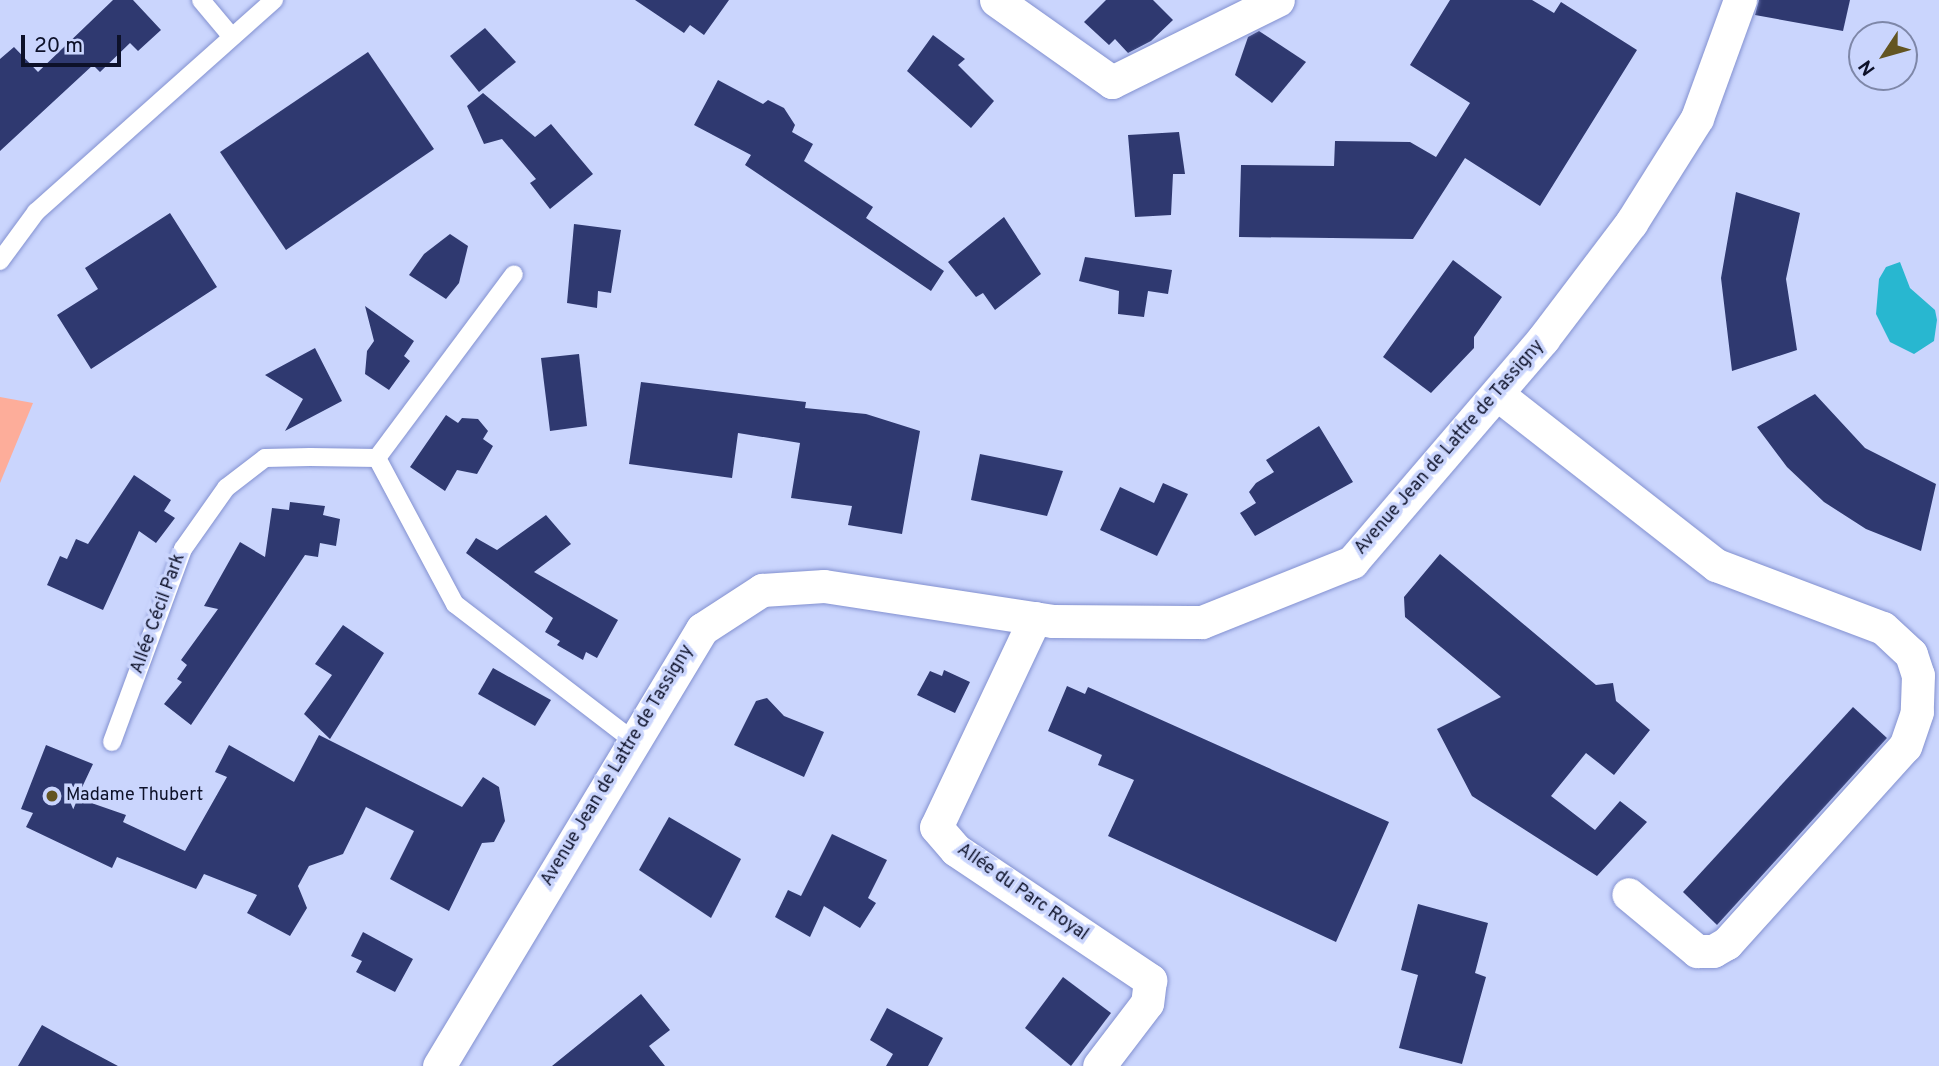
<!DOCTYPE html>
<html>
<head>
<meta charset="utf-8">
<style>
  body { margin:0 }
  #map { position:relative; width:1939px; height:1066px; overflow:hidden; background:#cad5fd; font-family:Overpass,sans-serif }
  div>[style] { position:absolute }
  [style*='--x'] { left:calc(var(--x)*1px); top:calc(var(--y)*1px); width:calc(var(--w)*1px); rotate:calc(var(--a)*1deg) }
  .green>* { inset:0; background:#fdad9a }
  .water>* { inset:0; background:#28b7d0 }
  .building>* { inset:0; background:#2f3970 }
  .roads { filter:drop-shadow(0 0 2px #8391d0) drop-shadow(0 0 2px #8391d0) }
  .lane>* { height:18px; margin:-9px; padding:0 9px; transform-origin:9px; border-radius:9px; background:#fff }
  .street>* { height:33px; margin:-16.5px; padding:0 16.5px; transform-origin:16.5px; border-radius:16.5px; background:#fff }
  .dots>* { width:19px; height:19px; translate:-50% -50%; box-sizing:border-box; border:4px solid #cad5fd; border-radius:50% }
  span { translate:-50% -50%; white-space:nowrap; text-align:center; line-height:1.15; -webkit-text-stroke:7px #cad5fd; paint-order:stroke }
  .street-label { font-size:18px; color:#0d1129 }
  .poi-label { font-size:18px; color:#0d1129 }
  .left { translate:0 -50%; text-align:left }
  .north { position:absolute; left:1848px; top:21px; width:70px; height:70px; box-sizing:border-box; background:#cad5fd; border:2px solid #7e87a8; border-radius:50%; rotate:234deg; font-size:19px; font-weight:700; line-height:28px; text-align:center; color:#0d1129 }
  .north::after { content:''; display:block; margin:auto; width:24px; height:32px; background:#635522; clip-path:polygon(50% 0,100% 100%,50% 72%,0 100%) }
  .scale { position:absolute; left:21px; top:35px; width:100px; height:32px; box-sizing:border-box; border:4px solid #0d1129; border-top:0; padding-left:9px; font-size:21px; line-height:24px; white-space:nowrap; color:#0d1129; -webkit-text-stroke:5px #cad5fd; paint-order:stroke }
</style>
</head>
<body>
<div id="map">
  <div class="green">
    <div style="clip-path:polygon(0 397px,33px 403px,0 483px)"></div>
  </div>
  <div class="water">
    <div style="clip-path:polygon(1900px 262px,1910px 288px,1935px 310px,1937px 320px,1934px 341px,1914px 354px,1890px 342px,1876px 314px,1879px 279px,1886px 267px)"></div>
  </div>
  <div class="building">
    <div style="clip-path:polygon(113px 0,133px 0,161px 30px,138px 51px,130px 43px,100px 72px,93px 65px,0 151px,0 59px,14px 47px,38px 72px)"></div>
    <div style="clip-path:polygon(635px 0,729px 0,704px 35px,690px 25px,684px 33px)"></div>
    <div style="clip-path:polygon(1106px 0,1153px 0,1173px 20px,1151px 41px,1128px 53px,1115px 39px,1109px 45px,1084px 22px)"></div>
    <div style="clip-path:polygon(1450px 0,1532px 0,1554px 13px,1561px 2px,1637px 50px,1540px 206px,1465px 158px,1413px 239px,1239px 237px,1241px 165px,1334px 166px,1335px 141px,1410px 142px,1436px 157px,1470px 103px,1410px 65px)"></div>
    <div style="clip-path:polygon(1759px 0,1850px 0,1843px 31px,1755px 15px)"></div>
    <div style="clip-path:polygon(485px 28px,516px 62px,479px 92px,450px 56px)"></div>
    <div style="clip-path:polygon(1259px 31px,1306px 62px,1272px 103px,1235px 75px,1248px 37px)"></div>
    <div style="clip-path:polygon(933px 35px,965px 59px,958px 65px,994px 101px,971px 128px,907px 71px)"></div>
    <div style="clip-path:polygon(368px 52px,434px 149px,286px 250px,220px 152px)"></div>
    <div style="clip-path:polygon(718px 80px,763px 104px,768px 100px,784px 108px,795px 125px,792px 132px,813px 144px,804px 161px,873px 207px,866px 218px,944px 271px,931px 291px,745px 165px,751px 155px,694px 125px)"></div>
    <div style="clip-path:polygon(483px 93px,535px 137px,551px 124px,593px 174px,550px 209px,530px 183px,536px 179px,502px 139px,484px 144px,467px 106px)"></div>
    <div style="clip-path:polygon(1179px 132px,1185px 174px,1173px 174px,1171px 215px,1135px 217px,1128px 135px)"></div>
    <div style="clip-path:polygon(1736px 192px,1800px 213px,1786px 279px,1797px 350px,1732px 371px,1721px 278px)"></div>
    <div style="clip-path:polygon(170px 213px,217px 287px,91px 369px,57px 315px,98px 289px,85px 268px)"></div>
    <div style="clip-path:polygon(1004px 217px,1041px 274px,995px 310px,983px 293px,976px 297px,948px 262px)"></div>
    <div style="clip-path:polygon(574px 224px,621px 230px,611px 293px,598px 291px,597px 308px,567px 303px)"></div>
    <div style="clip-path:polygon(450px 234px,468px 246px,459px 283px,446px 299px,409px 275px,424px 254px)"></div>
    <div style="clip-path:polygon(1085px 257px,1172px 270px,1168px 294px,1148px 291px,1144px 317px,1118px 314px,1119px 291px,1079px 281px)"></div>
    <div style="clip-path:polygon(1453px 260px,1502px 297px,1474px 337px,1474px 348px,1431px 393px,1383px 357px)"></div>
    <div style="clip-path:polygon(365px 306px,414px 341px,404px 356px,410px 361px,389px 390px,365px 374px,367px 351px,374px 341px)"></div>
    <div style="clip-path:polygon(315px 348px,342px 401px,285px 431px,303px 399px,265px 375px)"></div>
    <div style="clip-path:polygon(579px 354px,587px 426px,550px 431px,541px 358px)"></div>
    <div style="clip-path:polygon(641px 382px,806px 402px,805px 408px,866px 414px,920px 431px,902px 534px,848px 525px,852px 506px,791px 498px,800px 443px,738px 433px,732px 478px,629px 464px)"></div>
    <div style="clip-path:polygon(1815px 394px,1865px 448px,1936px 484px,1921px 551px,1866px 529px,1824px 502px,1787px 467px,1757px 427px)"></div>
    <div style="clip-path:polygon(446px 415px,458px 423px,462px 418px,478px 419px,488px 431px,483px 439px,493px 446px,477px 474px,457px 470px,445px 491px,410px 467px)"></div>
    <div style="clip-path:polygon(1319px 426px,1353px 482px,1255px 536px,1240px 513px,1256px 503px,1249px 492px,1256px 483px,1274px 472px,1266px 460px)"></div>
    <div style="clip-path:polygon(980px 454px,1063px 471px,1047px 516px,971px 500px)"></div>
    <div style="clip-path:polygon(134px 475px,171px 500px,164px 511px,175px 518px,156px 543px,139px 531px,103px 610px,47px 585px,60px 556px,67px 559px,76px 539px,88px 544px)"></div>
    <div style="clip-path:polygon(1163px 483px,1188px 494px,1157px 556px,1100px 530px,1120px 487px,1154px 503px)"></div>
    <div style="clip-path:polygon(290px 502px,325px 506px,323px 515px,340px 519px,336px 546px,320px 543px,318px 557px,305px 555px,191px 725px,164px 704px,182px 682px,177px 679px,187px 665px,181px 660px,218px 609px,204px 606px,240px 542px,265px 557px,272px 508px,289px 510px)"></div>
    <div style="clip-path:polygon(546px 515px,571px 544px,534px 572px,618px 620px,597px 658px,586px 652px,583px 660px,557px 645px,560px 641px,545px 632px,553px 618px,466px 553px,476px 538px,497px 550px)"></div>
    <div style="clip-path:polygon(1440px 554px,1596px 685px,1613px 683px,1616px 701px,1650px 730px,1614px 775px,1586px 753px,1551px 796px,1595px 830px,1620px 801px,1647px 822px,1597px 876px,1472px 796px,1437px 729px,1501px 697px,1405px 617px,1404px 597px)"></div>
    <div style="clip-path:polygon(343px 625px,384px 653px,330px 739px,304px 714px,332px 675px,315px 664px)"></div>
    <div style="clip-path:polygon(493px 668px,551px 700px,535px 726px,478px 694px)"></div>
    <div style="clip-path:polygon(944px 670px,970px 682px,955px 713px,917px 695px,930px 671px,942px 676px)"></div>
    <div style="clip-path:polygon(1067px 686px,1085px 694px,1088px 687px,1389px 822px,1336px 942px,1108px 836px,1134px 780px,1098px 765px,1102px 755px,1048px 731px)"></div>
    <div style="clip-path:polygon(767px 698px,784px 716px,824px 732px,804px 777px,734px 745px,756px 701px)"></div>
    <div style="clip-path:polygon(1853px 707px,1887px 738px,1717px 925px,1683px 892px)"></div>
    <div style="clip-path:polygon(319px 735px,462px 807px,483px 777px,499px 787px,505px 821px,494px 842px,482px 843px,449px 911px,390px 879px,414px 831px,366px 807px,343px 854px,309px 866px,298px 886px,307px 908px,290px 936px,247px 913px,257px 895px,204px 874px,196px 889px,117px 857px,112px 868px,26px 827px,33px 813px,21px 809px,46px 745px,93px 764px,77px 798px,126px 815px,123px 822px,185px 851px,227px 777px,215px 772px,229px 745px,294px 782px)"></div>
    <div style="clip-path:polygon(669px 817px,741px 859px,711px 918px,639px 870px)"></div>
    <div style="clip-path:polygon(832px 834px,887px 860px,868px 898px,876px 903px,860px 928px,824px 906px,810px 937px,775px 917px,788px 890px,801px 896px)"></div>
    <div style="clip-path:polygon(1418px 904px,1488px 923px,1475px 973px,1486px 977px,1462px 1064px,1399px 1048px,1418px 975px,1401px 970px)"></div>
    <div style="clip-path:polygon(363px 932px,413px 959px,395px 992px,356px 972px,362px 961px,351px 956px)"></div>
    <div style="clip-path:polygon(1063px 977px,1111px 1013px,1071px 1066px,1025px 1028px)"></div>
    <div style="clip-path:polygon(641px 994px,670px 1030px,649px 1046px,665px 1066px,552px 1066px)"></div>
    <div style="clip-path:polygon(887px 1008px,943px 1038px,928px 1066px,886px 1066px,893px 1054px,870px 1040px)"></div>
    <div style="clip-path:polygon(42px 1025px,69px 1040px,118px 1066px,18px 1066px)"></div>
  </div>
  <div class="roads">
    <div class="lane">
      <div style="--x:201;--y:0;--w:48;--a:50"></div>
      <div style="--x:0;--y:261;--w:61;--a:-53.7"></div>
      <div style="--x:36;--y:212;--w:319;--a:-41.7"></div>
      <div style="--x:377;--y:458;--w:229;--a:-53.3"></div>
      <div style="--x:112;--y:742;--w:206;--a:-69.8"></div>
      <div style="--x:183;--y:549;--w:75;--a:-54.8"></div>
      <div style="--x:226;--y:488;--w:49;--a:-37.6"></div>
      <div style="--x:265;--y:458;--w:45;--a:-1.3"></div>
      <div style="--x:310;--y:457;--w:67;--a:0.9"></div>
      <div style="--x:377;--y:458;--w:166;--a:61.9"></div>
      <div style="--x:455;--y:604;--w:223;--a:37.5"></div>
    </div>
    <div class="street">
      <div style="--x:996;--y:0;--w:142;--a:35.3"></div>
      <div style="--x:1112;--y:82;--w:185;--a:-26.3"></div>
      <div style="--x:1497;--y:394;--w:278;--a:38"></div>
      <div style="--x:1716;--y:565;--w:178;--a:20.7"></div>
      <div style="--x:1883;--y:628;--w:38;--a:43"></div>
      <div style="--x:1911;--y:654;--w:22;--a:72"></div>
      <div style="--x:1918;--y:675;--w:37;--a:92"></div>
      <div style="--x:1917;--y:712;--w:36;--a:109"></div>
      <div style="--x:1905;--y:746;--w:266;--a:132.1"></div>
      <div style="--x:1727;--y:943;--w:16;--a:150"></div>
      <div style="--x:1713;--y:951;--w:16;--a:180"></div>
      <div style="--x:1697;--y:951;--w:89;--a:-140.4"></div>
      <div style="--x:1035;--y:618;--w:231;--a:115.3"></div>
      <div style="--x:936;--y:827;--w:30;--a:49"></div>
      <div style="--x:956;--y:850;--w:234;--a:33.8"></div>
      <div style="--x:1150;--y:980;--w:23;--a:97"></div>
      <div style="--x:1147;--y:1003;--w:79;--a:127.3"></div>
      <div style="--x:439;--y:1066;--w:510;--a:-58.96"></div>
      <div style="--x:702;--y:629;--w:72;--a:-33"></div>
      <div style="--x:762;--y:590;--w:62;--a:-3.7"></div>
      <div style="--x:824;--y:586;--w:232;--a:8.7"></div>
      <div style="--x:1053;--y:621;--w:149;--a:0.4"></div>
      <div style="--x:1202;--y:622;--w:162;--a:-21.8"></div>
      <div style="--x:1352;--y:562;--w:294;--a:-49.4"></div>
      <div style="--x:1543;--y:339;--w:146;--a:-52.8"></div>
      <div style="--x:1631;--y:223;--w:124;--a:-57.8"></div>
      <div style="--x:1697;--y:118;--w:126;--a:-70"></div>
    </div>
  </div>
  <div class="dots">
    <div style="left:52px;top:796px;background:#635522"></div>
  </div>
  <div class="street-label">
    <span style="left:1450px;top:448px;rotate:-49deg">Avenue Jean de Lattre de Tassigny</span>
    <span style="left:159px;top:614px;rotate:-70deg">Allée Cécil Park</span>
    <span style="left:618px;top:766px;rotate:-59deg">Avenue Jean de Lattre de Tassigny</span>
    <span style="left:1022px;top:893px;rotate:35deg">Allée du Parc Royal</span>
  </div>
  <div class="poi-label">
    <span class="left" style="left:66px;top:796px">Madame Thubert</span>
  </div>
  <div class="north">N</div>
  <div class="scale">20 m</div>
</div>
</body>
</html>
